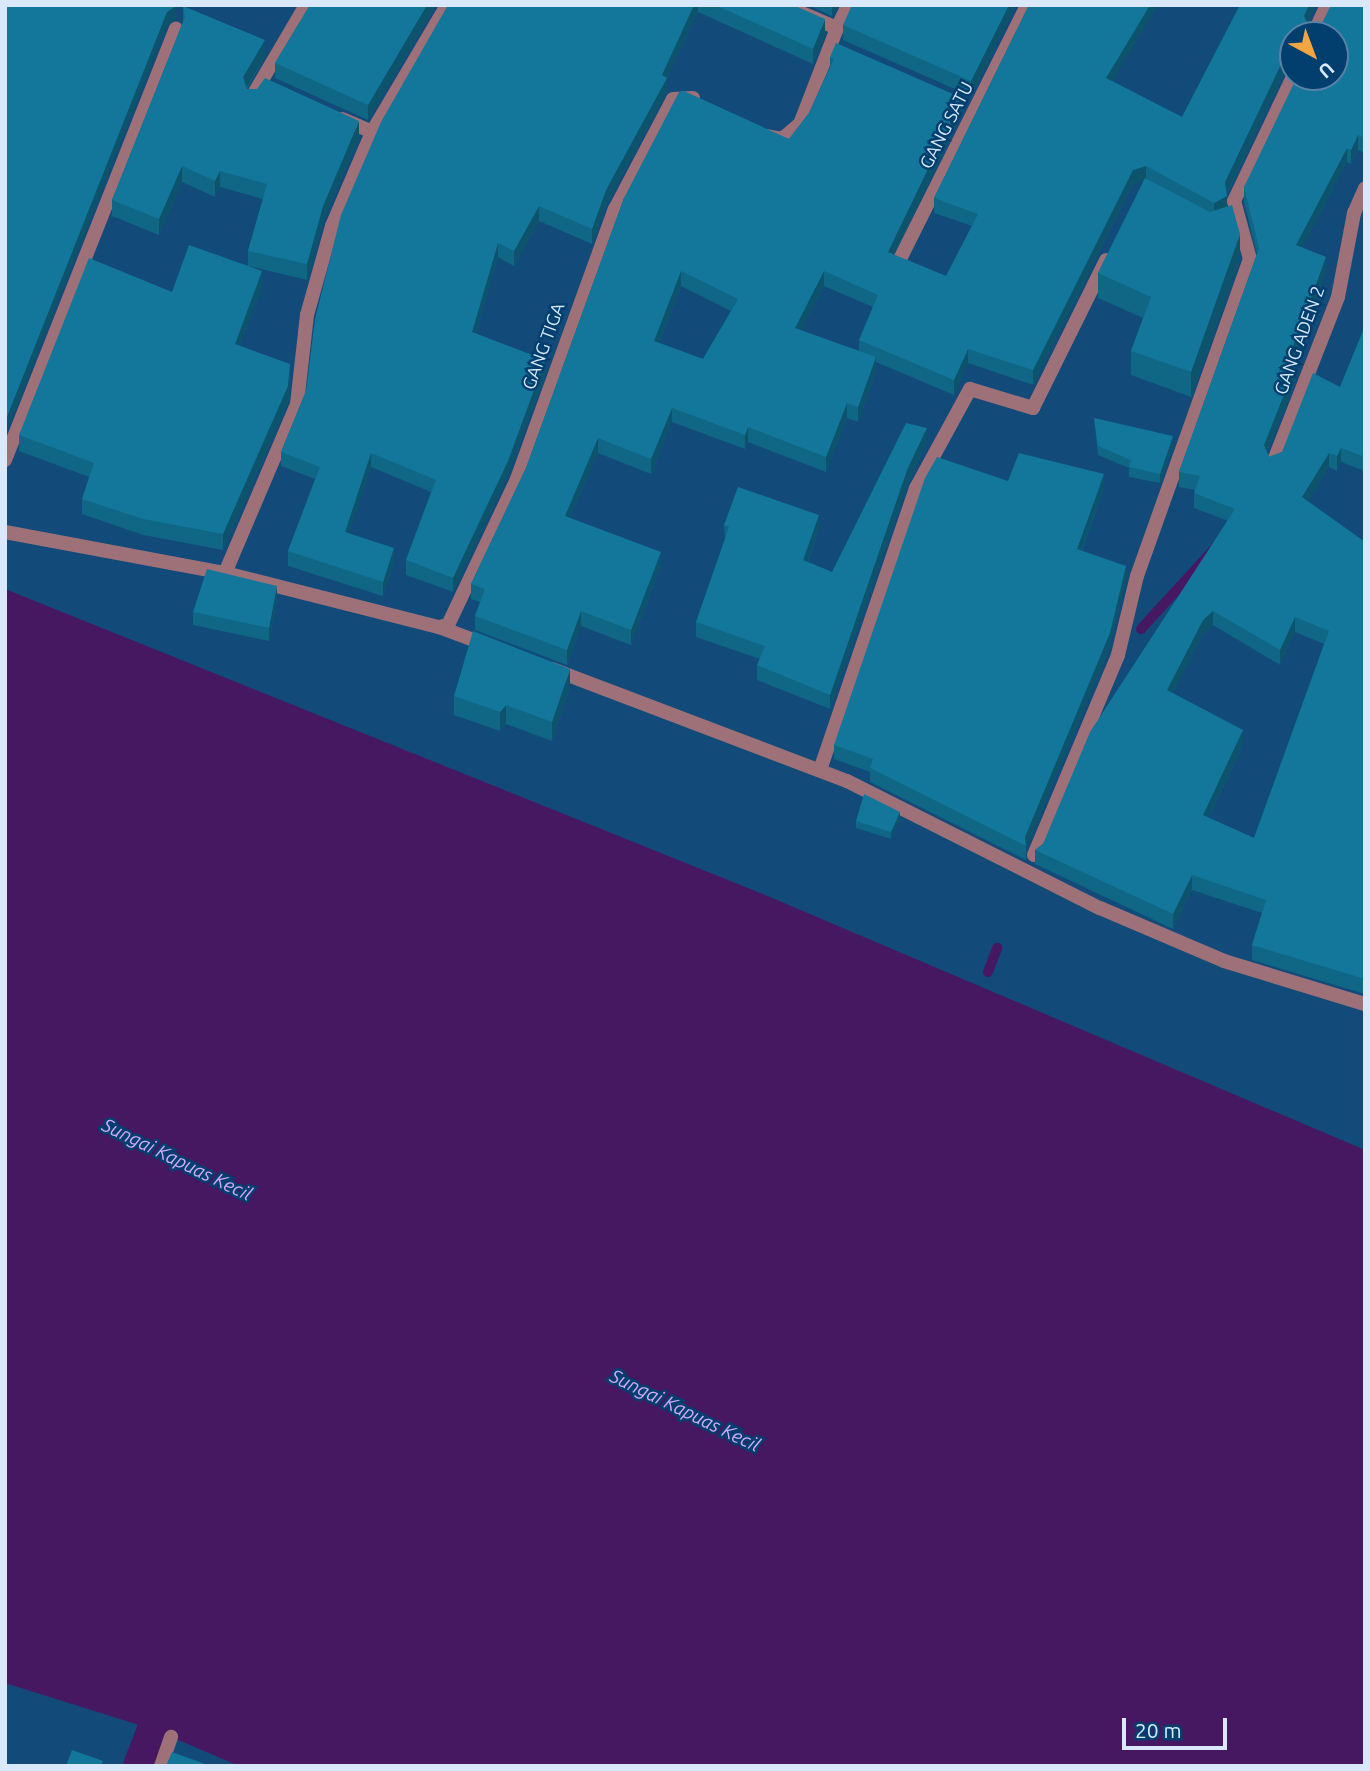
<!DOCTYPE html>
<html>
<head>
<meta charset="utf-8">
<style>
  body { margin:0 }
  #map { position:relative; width:1370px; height:1771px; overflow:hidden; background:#124a7a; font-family:Ubuntu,sans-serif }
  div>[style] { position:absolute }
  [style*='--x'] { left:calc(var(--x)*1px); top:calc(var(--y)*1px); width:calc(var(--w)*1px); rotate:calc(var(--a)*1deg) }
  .water>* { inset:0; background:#461862 }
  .stream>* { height:10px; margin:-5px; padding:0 5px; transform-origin:5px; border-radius:5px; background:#461862 }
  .canal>* { height:37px; margin:-18.5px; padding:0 18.5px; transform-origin:18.5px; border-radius:18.5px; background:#461862 }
  .street>* { height:14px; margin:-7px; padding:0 7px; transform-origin:7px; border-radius:7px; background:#9d7177 }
  .wall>* { inset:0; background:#0f6685 }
  .shaded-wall>* { inset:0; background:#0d536c }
  .building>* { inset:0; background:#12779b }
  span { translate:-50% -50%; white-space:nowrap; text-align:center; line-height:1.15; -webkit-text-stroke:5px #023f6e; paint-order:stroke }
  .street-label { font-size:18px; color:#d9e9fb }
  .water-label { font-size:19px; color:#d7a9fc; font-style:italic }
  .frame { position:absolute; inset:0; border:7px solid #d9e9fb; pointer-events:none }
  .north { position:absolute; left:1279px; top:21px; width:70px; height:70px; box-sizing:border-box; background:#023f6e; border:2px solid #5883a6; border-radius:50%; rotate:139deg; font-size:19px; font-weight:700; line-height:28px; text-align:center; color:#d9e9fb }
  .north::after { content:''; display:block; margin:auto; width:24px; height:32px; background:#f2a541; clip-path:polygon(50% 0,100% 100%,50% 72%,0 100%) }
  .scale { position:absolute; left:1122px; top:1718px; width:105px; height:32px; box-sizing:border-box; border:4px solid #d9e9fb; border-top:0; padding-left:9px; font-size:21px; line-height:24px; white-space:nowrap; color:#d9e9fb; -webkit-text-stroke:5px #023f6e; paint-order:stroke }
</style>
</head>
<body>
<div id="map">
  <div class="water">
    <div style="clip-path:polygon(5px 589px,770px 897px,1365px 1150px,1365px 1766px,239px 1766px,155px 1730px,5px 1683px)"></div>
  </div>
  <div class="stream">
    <div style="--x:1141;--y:629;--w:113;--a:-47.5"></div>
    <div style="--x:988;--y:972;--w:26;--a:-69"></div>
  </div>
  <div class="canal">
    <div style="--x:141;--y:1766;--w:39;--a:-69"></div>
  </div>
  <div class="street">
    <div style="--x:783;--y:5;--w:59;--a:23.1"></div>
    <div style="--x:837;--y:28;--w:25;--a:-64"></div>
    <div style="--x:1313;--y:35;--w:33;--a:-65"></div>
    <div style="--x:252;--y:97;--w:107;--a:-59.6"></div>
    <div style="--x:342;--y:119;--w:33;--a:23"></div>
    <div style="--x:372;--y:132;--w:147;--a:-59.4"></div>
    <div style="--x:767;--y:136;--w:15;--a:11"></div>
    <div style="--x:782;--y:139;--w:23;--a:-40"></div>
    <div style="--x:800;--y:124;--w:103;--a:-68.9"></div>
    <div style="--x:899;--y:261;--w:286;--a:-63.4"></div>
    <div style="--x:5;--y:460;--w:464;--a:-68.4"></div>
    <div style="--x:1273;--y:463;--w:178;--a:-68.6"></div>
    <div style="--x:1338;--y:297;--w:86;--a:-79.2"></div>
    <div style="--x:1354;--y:213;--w:27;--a:-66"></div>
    <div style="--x:5;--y:532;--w:224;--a:10.6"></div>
    <div style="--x:225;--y:573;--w:221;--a:14.2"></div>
    <div style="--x:439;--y:627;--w:9;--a:-13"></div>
    <div style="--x:448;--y:625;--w:161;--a:-64.7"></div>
    <div style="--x:517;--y:479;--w:287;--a:-70.1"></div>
    <div style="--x:615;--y:209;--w:124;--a:-62.2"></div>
    <div style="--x:673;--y:99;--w:20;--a:-3"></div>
    <div style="--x:225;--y:573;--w:184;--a:-66.9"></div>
    <div style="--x:297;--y:404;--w:90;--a:-83.6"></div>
    <div style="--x:307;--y:315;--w:92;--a:-74.3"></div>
    <div style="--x:332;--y:226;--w:102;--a:-66.9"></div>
    <div style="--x:439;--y:627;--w:51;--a:20.6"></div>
    <div style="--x:552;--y:669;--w:316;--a:20.8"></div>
    <div style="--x:847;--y:781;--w:283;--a:26.7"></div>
    <div style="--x:1100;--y:908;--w:135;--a:23.1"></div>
    <div style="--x:1224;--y:961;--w:147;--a:17"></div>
    <div style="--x:820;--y:770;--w:298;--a:-71.2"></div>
    <div style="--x:916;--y:488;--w:113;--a:-61.4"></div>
    <div style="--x:970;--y:389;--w:66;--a:16.8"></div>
    <div style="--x:1033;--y:408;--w:165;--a:-63.7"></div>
    <div style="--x:1034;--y:855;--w:217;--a:-67.2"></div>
    <div style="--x:1118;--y:655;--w:81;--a:-76.5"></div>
    <div style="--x:1137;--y:576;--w:337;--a:-70.4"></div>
    <div style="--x:1250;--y:259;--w:60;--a:-105.4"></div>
    <div style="--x:1234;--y:201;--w:137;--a:-64.6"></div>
    <div style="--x:161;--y:1766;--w:31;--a:-71"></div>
  </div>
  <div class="wall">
    <div style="clip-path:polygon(310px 5px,436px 5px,368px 120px,275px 78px,275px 63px)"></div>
    <div style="clip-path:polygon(448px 5px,793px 5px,825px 33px,813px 64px,698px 12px,667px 78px,667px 92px,606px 205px,592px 244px,539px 221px,514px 266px,498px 257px,476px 333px,545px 375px,508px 475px,453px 592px,406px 575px,406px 560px,431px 492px,371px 467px,349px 534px,394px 563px,383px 596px,288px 566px,288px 551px,315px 479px,281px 466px,281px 452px,306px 391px)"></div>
    <div style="clip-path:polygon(808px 5px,838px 5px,832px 16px)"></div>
    <div style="clip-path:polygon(1016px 5px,971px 96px,843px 40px,843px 25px)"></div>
    <div style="clip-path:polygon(evenodd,1029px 5px,1158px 5px,1112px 81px,1182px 117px,1239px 7px,1235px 5px,1316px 5px,1307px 24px,1310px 29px,1365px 5px,1365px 153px,1358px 150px,1351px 164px,1347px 162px,1302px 248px,1326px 272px,1292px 362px,1296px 379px,1267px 452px,1269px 457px,1282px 452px,1340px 387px,1365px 326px,1365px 471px,1341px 462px,1337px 471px,1329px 467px,1308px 502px,1365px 542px,1365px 994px,1252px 960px,1252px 945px,1262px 913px,1192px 890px,1173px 929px,1035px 864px,1035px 850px,1043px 844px,1228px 521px,1194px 508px,1194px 493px,1195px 490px,1179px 487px,1179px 472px,1257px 254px,1244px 202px,1244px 187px,1335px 77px,1293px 35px,1284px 73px,1227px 194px,1227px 207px,1240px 259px,1191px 397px,1131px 375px,1131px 351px,1143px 318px,1098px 298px,1098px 273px,1144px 181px,1133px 184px,1033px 385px,968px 363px,954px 395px,876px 362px,876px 372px,858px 422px,847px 418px,826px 472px,748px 442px,745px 449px,672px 422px,651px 474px,598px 453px,570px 518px,661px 566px,631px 645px,581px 626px,567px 665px,475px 630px,475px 616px,480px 602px,471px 599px,471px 584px,526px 468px,624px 198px,789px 139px,809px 113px,830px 66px,830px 57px,962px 113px,894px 255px,946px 276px,972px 226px,934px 213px,934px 198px,1029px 5px,681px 286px,731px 311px,703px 359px,659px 343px,681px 286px,1029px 5px,824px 286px,873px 307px,859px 340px,859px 351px,801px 331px,824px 286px,1029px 5px,1213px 625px,1280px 665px,1295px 632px,1324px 644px,1254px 838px,1209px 818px,1243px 745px,1173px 693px,1203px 634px,1213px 625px)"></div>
    <div style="clip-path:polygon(183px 6px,265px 56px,247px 89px,359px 137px,323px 222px,307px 280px,249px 266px,262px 287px,240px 346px,290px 380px,288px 402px,223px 550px,143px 535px,82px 514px,82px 499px,89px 477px,19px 451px,19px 435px,172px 292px,248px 266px,248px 251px,263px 199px,220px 187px,215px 197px,182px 182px,159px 235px,112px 216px,112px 200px,183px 22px)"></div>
    <div style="clip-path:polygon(1094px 418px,1173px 445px,1160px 483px,1129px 477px,1129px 468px,1098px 455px)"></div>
    <div style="clip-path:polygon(927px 443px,907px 485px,830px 709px,757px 680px,757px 665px,760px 659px,696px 637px,696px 622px,725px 540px,724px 525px,819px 530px,808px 562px,832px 572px)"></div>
    <div style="clip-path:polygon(1008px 481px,1104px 488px,1082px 551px,1126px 579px,1110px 646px,1026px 849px,1026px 860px,870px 782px,870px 772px,834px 759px,834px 745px)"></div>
    <div style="clip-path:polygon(277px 599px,269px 641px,193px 625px,193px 612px)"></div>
    <div style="clip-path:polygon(570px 688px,552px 741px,506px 724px,500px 731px,454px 715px,454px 696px)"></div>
    <div style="clip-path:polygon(900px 819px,891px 839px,856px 828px,856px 821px)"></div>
  </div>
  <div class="shaded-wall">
    <div style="clip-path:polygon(172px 5px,178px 5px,176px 9px,176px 20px,167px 25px,5px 436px,5px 422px,167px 12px)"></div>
    <div style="clip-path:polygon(427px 5px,436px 5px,368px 120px,368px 105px)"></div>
    <div style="clip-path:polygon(694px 5px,698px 5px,698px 12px,667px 78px,667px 92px,606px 205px,592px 244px,592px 229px,606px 190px)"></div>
    <div style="clip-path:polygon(832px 5px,838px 5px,832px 16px)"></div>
    <div style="clip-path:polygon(1009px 5px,1016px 5px,971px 96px,971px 81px)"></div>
    <div style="clip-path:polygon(1150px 5px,1158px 5px,1106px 93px,1106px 78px)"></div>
    <div style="clip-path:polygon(1309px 5px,1316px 5px,1304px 31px,1304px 16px)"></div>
    <div style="clip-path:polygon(825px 19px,825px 33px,813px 64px,813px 49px)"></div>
    <div style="clip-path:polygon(265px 40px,265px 56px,243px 93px,243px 77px)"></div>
    <div style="clip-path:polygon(1293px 55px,1293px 69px,1284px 73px,1225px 197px,1225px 182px,1284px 58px)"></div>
    <div style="clip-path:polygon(962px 98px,962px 113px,888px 267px,888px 252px)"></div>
    <div style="clip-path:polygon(359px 121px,359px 137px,323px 222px,307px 280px,307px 264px,323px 206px)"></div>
    <div style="clip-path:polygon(1358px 135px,1358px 150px,1351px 164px,1351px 150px)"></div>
    <div style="clip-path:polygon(1347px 148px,1347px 162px,1296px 260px,1296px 245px)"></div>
    <div style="clip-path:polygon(182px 166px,182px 182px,159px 235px,159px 219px)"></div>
    <div style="clip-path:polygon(1146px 166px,1146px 181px,1133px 184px,1033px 385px,1033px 370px,1133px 170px)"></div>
    <div style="clip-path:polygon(220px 171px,220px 187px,215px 197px,215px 181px)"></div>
    <div style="clip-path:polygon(1227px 196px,1227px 211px,1214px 217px,1214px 203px)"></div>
    <div style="clip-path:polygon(539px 206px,539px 221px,514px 266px,514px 251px)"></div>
    <div style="clip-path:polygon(1240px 234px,1240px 259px,1191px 397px,1191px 372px)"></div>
    <div style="clip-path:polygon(498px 243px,498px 257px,472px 346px,472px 332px)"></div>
    <div style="clip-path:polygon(1326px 257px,1326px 272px,1288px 374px,1288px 360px)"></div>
    <div style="clip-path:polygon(262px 271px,262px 287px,235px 360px,235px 344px)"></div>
    <div style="clip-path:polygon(681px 271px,681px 286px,654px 355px,654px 341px)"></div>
    <div style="clip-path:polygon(824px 271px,824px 286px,795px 343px,795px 328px)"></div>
    <div style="clip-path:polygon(968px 349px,968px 363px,954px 395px,954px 380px)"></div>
    <div style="clip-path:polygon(876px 357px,876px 372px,858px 422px,858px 407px)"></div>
    <div style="clip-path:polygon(545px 360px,545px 375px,508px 475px,453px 592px,453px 578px)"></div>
    <div style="clip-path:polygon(290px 364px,290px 380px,288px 402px,223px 550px,223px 534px)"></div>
    <div style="clip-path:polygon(1296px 364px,1296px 379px,1264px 459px,1264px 445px)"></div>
    <div style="clip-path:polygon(847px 403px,847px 418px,826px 472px,826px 457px)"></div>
    <div style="clip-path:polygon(672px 408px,672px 422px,651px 474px,651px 459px)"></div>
    <div style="clip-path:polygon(748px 427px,748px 442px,745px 449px,745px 435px)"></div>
    <div style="clip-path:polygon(927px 428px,927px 443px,907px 485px,830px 709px,830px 695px,907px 470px)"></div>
    <div style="clip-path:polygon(1173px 436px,1173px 445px,1160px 483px,1160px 474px)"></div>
    <div style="clip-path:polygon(598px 438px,598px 453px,565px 530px,565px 516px)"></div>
    <div style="clip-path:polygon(1341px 448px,1341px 462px,1337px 471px,1337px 456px)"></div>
    <div style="clip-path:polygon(371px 453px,371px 467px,345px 547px,345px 532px)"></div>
    <div style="clip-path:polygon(1329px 453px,1329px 467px,1302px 512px,1302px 497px)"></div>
    <div style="clip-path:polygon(1104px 474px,1104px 488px,1077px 563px,1077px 549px)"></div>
    <div style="clip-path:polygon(819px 515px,819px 530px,803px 574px,803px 560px)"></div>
    <div style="clip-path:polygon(394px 548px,394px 563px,383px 596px,383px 582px)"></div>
    <div style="clip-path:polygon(661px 552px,661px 566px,631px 645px,631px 630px)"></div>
    <div style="clip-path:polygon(1126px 566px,1126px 579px,1110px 646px,1026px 849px,1025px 837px)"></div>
    <div style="clip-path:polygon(277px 586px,277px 599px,269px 641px,269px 628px)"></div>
    <div style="clip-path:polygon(581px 611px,581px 626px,567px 665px,567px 650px)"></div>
    <div style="clip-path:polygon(1213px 611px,1213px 625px,1203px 634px,1167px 705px,1167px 690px,1203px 620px)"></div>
    <div style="clip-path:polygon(1295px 617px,1295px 632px,1280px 665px,1280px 650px)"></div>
    <div style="clip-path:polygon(570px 669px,570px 688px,552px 741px,552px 722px)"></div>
    <div style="clip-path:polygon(506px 705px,506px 724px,500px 731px,500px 712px)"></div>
    <div style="clip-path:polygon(1243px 730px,1243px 745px,1203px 830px,1203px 815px)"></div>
    <div style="clip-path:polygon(900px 812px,900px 819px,891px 839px,891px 832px)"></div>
    <div style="clip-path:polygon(1192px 875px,1192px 890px,1173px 929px,1173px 914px)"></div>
  </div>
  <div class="building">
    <div style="clip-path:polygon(5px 5px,176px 6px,167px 12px,5px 422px)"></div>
    <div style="clip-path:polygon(310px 5px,427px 5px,368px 105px,275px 63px)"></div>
    <div style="clip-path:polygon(448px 5px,694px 5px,662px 75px,667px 78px,606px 190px,592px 229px,539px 206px,514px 251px,498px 243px,472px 332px,545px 360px,508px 461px,453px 578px,406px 560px,436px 480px,371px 453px,345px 532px,394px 548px,383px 582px,288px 551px,320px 467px,281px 452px,306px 391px,315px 319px,341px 215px,381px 122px)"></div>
    <div style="clip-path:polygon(715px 5px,793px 5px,825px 19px,813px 49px)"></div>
    <div style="clip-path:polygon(852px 5px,1009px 5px,971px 81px,843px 25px)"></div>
    <div style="clip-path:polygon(evenodd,1029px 5px,1150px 5px,1106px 78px,1182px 117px,1240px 5px,1309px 5px,1304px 16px,1310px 29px,1321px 25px,1331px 5px,1365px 5px,1365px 138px,1358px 135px,1351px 150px,1347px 148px,1296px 245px,1326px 257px,1288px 360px,1296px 364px,1264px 445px,1269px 457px,1282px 452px,1313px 373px,1340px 387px,1365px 326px,1365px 457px,1341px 448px,1337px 456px,1329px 453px,1302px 497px,1365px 542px,1365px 979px,1252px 945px,1266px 900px,1192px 875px,1173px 914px,1035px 850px,1043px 844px,1090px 732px,1235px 509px,1194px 493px,1200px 476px,1179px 472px,1259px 248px,1244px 187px,1297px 77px,1335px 77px,1335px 35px,1293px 35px,1293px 55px,1284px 58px,1225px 182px,1227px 196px,1214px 203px,1146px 166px,1133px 170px,1033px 370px,968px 349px,954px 380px,859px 340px,878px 295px,824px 271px,795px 328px,876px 357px,858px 407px,847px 403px,826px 457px,748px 427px,745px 435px,672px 408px,651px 459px,598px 438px,565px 516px,661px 552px,631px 630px,581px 611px,567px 650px,475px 616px,485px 589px,471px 584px,526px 468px,624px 198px,679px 92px,684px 91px,789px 139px,809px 113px,834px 59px,830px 57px,836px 43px,962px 98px,888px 252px,946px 276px,978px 214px,934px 198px,1029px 5px,681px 271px,738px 299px,703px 359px,654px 341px,681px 271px,1029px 5px,1213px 611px,1280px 650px,1295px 617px,1329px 631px,1254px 838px,1203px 815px,1243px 730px,1167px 690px,1203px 620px,1213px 611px)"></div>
    <div style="clip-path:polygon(183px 6px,265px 40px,243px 77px,247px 89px,257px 89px,265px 78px,359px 121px,323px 206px,307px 264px,248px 251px,267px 184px,220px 171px,215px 181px,182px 166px,159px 219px,112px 200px,185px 17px)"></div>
    <div style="clip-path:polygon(1145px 178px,1210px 212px,1232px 205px,1240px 234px,1191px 372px,1131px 351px,1151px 297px,1098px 273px)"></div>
    <div style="clip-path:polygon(189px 245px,262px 271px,235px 344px,290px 364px,288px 386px,223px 534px,143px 519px,82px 499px,94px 463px,19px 435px,89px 258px,172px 292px)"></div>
    <div style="clip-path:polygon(1094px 418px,1173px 436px,1160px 474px,1129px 467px,1131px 460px,1098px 446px)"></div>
    <div style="clip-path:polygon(906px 423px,927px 428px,907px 470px,830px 695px,757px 665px,765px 646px,696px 622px,729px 527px,724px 525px,738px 487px,819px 515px,803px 560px,832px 572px)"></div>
    <div style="clip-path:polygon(1019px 453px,1104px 474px,1077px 549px,1126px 566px,1110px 633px,1025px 837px,1026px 846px,870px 768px,873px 759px,834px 745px,925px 478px,937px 457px,1008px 481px)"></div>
    <div style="clip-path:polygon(207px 569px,277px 586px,269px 628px,193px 612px)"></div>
    <div style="clip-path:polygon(473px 631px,570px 669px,552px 722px,506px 705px,500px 712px,454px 696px)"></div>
    <div style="clip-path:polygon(864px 794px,900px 812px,891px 832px,856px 821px)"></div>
    <div style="clip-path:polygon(72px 1750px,103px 1761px,101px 1766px,66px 1766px)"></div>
    <div style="clip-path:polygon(172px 1752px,208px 1765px,166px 1766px)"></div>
  </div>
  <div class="street-label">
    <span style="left:946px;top:125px;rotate:-63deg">GANG SATU</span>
    <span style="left:1299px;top:340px;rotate:-70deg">GANG ADEN 2</span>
    <span style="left:543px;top:346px;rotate:-70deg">GANG TIGA</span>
  </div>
  <div class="water-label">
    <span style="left:177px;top:1160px;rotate:26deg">Sungai Kapuas Kecil</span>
    <span style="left:685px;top:1411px;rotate:26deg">Sungai Kapuas Kecil</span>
  </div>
  <div class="frame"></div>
  <div class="north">U</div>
  <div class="scale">20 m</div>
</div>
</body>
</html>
